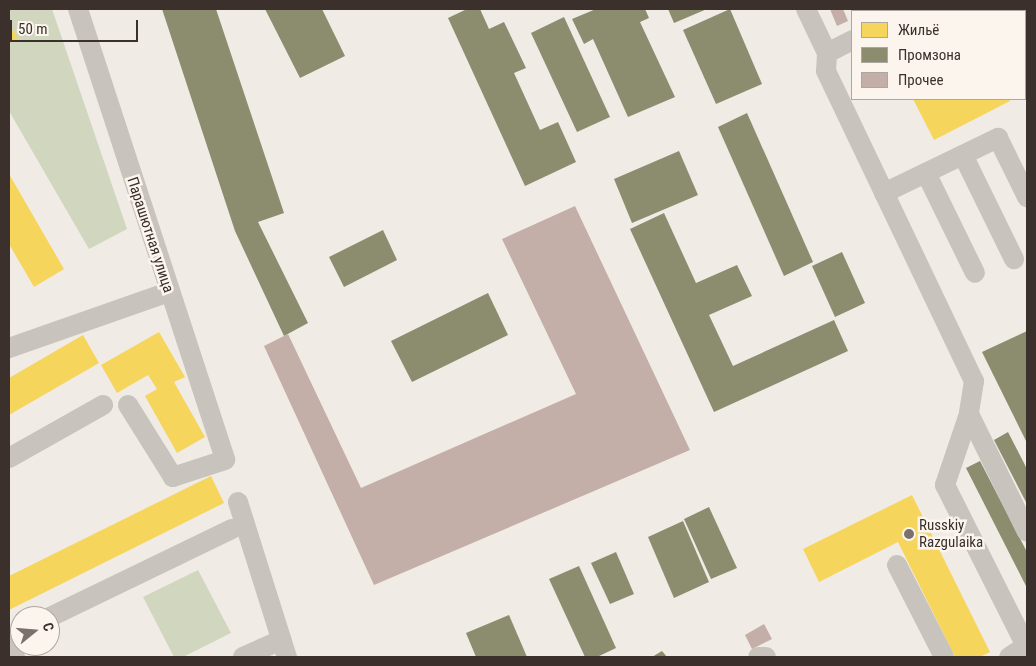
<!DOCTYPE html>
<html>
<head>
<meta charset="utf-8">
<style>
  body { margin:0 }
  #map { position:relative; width:1036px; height:666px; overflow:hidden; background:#f0ebe5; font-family:"Roboto Condensed",sans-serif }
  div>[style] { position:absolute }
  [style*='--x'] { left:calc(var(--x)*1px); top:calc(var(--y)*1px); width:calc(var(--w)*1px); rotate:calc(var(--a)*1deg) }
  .green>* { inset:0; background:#d1d6bf }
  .homes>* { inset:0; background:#f6d55c }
  .industry>* { inset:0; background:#8c8c6e }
  .building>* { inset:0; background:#c3afa7 }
  .minor>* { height:20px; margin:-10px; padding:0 10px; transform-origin:10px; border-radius:10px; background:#c9c3be }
  .dots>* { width:14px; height:14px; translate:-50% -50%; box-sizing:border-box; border:2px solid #fbf5ee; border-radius:50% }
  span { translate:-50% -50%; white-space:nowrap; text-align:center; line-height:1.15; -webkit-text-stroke:5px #fbf5ee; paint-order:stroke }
  .street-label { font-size:15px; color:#3b302b }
  .poi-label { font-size:15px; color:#3b302b }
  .left { translate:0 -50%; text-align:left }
  .frame { position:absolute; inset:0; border:10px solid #3b302b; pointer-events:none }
  .legend { position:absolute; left:851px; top:10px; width:175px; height:90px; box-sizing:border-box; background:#fbf5ee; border:1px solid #aea6a0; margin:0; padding:6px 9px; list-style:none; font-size:15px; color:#3b302b }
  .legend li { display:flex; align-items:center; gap:10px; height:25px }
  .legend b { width:25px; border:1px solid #aea6a0 }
  .north { position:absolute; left:10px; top:606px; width:50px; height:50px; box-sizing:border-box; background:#fbf5ee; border:1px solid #aea6a0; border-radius:50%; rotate:73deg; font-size:14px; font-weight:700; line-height:20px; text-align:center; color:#3b302b }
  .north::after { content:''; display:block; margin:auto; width:18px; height:22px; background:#7a716c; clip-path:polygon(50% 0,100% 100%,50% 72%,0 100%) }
  .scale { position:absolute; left:10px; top:20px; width:128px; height:22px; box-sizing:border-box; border:2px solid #3b302b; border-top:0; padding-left:6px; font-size:15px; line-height:18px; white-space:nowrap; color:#3b302b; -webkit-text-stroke:4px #fbf5ee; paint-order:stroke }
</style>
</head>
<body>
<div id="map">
  <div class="green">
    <div style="clip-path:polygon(9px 9px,52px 9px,127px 229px,89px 249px,9px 111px)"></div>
    <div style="clip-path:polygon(198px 570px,231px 633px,183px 657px,174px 657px,143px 597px)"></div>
  </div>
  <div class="homes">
    <div style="clip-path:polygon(9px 24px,18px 38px,9px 43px)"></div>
    <div style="clip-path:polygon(913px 99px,1009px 99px,1010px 101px,934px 140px)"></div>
    <div style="clip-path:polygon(9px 174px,64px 269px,34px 287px,9px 244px)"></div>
    <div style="clip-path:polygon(159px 332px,185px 377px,174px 382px,205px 437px,177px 453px,145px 396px,157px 389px,148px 375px,117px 393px,101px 365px)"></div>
    <div style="clip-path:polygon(83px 335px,99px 363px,9px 415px,9px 378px)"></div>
    <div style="clip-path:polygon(211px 476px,224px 503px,9px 610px,9px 576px)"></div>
    <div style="clip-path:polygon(912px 495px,990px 652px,980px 657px,955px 657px,898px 542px,819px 582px,803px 549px)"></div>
  </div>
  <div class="industry">
    <div style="clip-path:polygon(162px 9px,216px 9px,284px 213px,258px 222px,308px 323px,284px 336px,235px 231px)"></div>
    <div style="clip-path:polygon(265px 9px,322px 9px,345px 56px,300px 78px)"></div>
    <div style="clip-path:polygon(467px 9px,480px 9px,489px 29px,504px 22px,526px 68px,514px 73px,540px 130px,558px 122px,576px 162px,525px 186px,448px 18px)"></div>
    <div style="clip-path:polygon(596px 9px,645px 9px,649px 18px,640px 22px,675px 97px,628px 117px,593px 39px,584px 44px,572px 19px)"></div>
    <div style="clip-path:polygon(668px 9px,707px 9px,674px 23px)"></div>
    <div style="clip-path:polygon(730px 9px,762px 84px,716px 104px,683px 30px)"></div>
    <div style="clip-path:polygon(564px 17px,610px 117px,577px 132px,531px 33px)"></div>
    <div style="clip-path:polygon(747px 113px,813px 262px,784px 276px,718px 127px)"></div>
    <div style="clip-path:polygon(679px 151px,698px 195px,632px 223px,614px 179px)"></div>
    <div style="clip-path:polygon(664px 213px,696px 283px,737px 265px,752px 296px,709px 315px,733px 366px,834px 320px,848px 351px,714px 412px,630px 229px)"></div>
    <div style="clip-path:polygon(383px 230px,397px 260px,344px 287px,329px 257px)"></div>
    <div style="clip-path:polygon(842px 252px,865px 303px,835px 317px,812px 266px)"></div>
    <div style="clip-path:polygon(488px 293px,508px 335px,412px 382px,391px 341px)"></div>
    <div style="clip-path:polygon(1027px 331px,1027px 443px,982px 352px)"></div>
    <div style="clip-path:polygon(1008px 432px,1027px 469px,1027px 504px,994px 440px)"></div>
    <div style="clip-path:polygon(980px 461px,1027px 552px,1027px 588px,966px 468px)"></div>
    <div style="clip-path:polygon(709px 507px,737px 568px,711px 579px,684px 519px)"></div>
    <div style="clip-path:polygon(683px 521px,709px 582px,674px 598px,648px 537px)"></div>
    <div style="clip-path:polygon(616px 552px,634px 594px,610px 604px,591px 563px)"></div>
    <div style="clip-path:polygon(579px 566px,616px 648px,597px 657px,585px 657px,549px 579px)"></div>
    <div style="clip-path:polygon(509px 615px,527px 657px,476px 657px,466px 633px)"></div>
    <div style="clip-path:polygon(662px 651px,667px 657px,652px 657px)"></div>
  </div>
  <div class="building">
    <div style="clip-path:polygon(830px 9px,843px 9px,848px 21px,837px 26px)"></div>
    <div style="clip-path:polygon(575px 206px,690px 450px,374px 585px,264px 346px,288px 334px,361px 488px,576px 394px,502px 239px)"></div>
    <div style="clip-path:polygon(764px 624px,772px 639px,752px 649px,745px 635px)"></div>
  </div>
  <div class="minor">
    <div style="--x:78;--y:9;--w:474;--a:71.9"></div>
    <div style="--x:225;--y:460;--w:55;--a:161.9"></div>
    <div style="--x:173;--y:477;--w:85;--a:-122"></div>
    <div style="--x:806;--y:9;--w:49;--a:64.5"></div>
    <div style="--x:827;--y:53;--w:18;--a:93"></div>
    <div style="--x:826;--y:71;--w:344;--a:64.5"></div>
    <div style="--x:974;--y:381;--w:33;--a:99"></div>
    <div style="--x:969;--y:414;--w:75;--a:108.7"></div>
    <div style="--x:945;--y:485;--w:180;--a:63.3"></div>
    <div style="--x:1026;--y:646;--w:20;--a:147"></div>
    <div style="--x:871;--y:9;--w:2;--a:63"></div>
    <div style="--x:908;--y:11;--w:5;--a:-22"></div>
    <div style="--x:827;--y:53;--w:28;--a:-27"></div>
    <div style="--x:963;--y:155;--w:116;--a:63.9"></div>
    <div style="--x:926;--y:173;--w:111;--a:63.9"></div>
    <div style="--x:884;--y:193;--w:127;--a:-25.8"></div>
    <div style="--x:998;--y:138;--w:66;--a:63.8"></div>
    <div style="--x:9;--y:348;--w:170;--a:-19.3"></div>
    <div style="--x:969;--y:414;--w:131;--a:63.8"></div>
    <div style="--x:9;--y:458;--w:108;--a:-29.4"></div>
    <div style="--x:238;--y:502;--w:163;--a:72.5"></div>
    <div style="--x:897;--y:565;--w:103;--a:62.9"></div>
    <div style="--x:50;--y:617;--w:202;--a:-25.8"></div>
    <div style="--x:9;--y:644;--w:14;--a:65"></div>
    <div style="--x:243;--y:657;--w:42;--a:-24.1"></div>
    <div style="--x:758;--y:657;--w:8;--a:0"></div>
  </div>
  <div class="dots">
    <div style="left:909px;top:534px;background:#7a716c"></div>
  </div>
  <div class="street-label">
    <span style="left:150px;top:235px;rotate:72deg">Парашютная улица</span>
  </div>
  <div class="poi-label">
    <span class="left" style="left:919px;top:534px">Russkiy<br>Razgulaika</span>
  </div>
  <div class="frame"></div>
  <ul class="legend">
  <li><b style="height:14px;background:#f6d55c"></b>Жильё</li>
  <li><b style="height:14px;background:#8c8c6e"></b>Промзона</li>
  <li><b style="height:14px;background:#c3afa7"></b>Прочее</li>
  </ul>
  <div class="north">С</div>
  <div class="scale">50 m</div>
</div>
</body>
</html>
